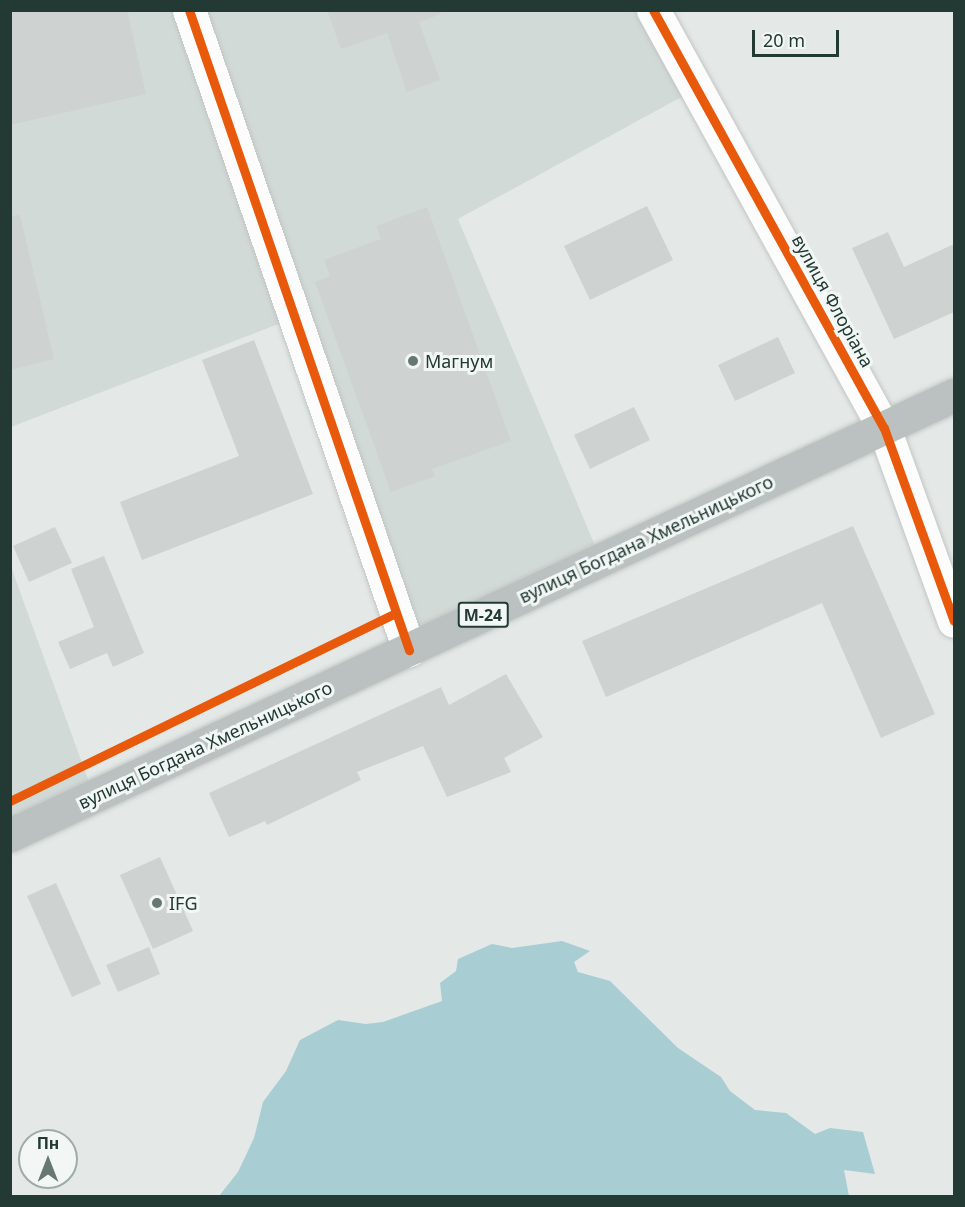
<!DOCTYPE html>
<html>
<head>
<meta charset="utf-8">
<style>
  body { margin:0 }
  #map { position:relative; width:965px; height:1207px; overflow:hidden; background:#e4e9e7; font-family:"Noto Sans",sans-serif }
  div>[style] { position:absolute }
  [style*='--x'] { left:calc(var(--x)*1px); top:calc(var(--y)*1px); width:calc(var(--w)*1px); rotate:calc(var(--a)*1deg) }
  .built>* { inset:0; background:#d2dad7 }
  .water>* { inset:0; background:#a8cdd3 }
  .building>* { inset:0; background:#ced2d1 }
  .roads { filter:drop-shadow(0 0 2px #c1c6c4) drop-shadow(0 0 2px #c1c6c4) }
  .street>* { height:33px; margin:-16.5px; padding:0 16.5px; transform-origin:16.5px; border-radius:16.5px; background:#fbfcfb }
  .highway>* { height:33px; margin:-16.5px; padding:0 16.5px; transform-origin:16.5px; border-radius:16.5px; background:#bbc1c0 }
  .cycleway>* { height:9px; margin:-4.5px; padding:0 4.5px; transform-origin:4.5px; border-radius:4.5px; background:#e8590c }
  .dots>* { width:16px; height:16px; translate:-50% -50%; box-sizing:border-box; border:3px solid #f2f7f5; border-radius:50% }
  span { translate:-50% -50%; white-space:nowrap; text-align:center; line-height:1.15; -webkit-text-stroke:6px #f2f7f5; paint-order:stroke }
  .shield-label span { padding:2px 4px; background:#f2f7f5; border:2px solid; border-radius:4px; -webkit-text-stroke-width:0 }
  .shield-label { font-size:16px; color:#233a34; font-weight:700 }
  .street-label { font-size:18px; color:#233a34 }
  .poi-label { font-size:18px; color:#233a34 }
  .left { translate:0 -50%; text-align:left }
  .frame { position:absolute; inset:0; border:12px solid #233a34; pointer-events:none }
  .north { position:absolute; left:18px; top:1129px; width:60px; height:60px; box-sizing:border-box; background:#f2f7f5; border:2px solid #9faba8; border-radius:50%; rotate:0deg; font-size:16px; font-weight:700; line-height:24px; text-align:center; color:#233a34 }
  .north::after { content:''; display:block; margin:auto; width:21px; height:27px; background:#677773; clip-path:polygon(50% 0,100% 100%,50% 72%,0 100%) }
  .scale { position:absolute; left:752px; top:30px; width:87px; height:27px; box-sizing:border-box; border:3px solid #233a34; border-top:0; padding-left:8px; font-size:18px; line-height:21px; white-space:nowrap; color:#233a34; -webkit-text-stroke:4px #f2f7f5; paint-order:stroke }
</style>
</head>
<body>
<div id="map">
  <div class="built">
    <div style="clip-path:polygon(11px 11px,653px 11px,696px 89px,458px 219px,601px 560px,409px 650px,294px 318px,11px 427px)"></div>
    <div style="clip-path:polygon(10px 564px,94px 796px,10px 835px)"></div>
  </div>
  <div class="water">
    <div style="clip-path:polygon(562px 941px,590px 951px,574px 962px,578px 972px,610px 981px,678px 1048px,721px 1077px,730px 1091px,755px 1110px,786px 1113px,815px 1134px,830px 1128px,863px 1132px,875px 1174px,844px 1170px,849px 1196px,219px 1196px,238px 1172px,254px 1138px,263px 1102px,286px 1071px,300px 1040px,338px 1020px,366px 1024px,383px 1022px,442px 1001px,440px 983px,456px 971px,458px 959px,492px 944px,512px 948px)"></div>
  </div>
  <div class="building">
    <div style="clip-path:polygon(10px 10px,127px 10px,146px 94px,10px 125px)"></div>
    <div style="clip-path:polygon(327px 10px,440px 10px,441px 14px,419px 22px,440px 80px,407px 92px,387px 33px,341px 49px)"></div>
    <div style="clip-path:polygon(647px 206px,673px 260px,590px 300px,564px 246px)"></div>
    <div style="clip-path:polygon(427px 207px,511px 441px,432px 469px,435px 476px,391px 492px,315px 282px,330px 276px,324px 260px,381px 239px,376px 226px)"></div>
    <div style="clip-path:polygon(20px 215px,54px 359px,10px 370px,10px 216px)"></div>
    <div style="clip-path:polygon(888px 232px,904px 267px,954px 244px,954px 312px,894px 339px,852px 248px)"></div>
    <div style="clip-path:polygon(778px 337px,795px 373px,735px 401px,718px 365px)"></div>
    <div style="clip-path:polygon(254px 340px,313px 494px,142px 560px,120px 502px,239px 456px,202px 360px)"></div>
    <div style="clip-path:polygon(634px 407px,650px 440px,590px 469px,574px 435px)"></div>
    <div style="clip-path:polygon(853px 526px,935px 714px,881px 738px,822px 603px,606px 697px,582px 641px)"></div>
    <div style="clip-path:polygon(55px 527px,72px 563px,29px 582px,13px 546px)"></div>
    <div style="clip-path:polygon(104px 556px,144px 653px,113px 667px,107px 653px,70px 669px,58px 642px,94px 627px,71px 569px)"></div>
    <div style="clip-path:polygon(506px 674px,543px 737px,504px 758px,511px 772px,447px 797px,423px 746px,357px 772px,361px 780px,267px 825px,265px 821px,229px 837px,209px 793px,441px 687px,449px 705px)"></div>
    <div style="clip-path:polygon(160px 857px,193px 931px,153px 949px,120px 875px)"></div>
    <div style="clip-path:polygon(56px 883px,101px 984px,72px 997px,27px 896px)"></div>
    <div style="clip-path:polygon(149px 947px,160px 974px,118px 992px,106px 965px)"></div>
  </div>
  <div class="roads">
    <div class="street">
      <div style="--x:189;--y:10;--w:677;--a:71.03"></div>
      <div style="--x:653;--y:10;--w:478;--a:61.1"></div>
      <div style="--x:884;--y:428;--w:205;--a:70.1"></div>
    </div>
    <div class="highway">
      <div style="--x:10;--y:835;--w:1042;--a:-24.99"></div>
    </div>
  </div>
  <div class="cycleway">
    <div style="--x:189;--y:10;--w:677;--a:71.03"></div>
    <div style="--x:653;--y:10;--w:478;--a:61.1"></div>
    <div style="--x:884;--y:428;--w:205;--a:70.1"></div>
    <div style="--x:10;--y:801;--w:429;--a:-26"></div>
  </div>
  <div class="dots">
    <div style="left:413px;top:361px;background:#677773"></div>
    <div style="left:157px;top:903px;background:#677773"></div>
  </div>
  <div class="shield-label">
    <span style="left:483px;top:615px">М-24</span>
  </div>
  <div class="street-label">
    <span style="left:833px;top:301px;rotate:61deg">вулиця Флоріана</span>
    <span style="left:646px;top:539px;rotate:-25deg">вулиця Богдана Хмельницького</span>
    <span style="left:205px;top:745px;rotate:-25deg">вулиця Богдана Хмельницького</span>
  </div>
  <div class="poi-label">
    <span class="left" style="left:425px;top:361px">Магнум</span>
    <span class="left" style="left:169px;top:903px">IFG</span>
  </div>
  <div class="frame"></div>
  <div class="north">Пн</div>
  <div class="scale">20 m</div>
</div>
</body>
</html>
